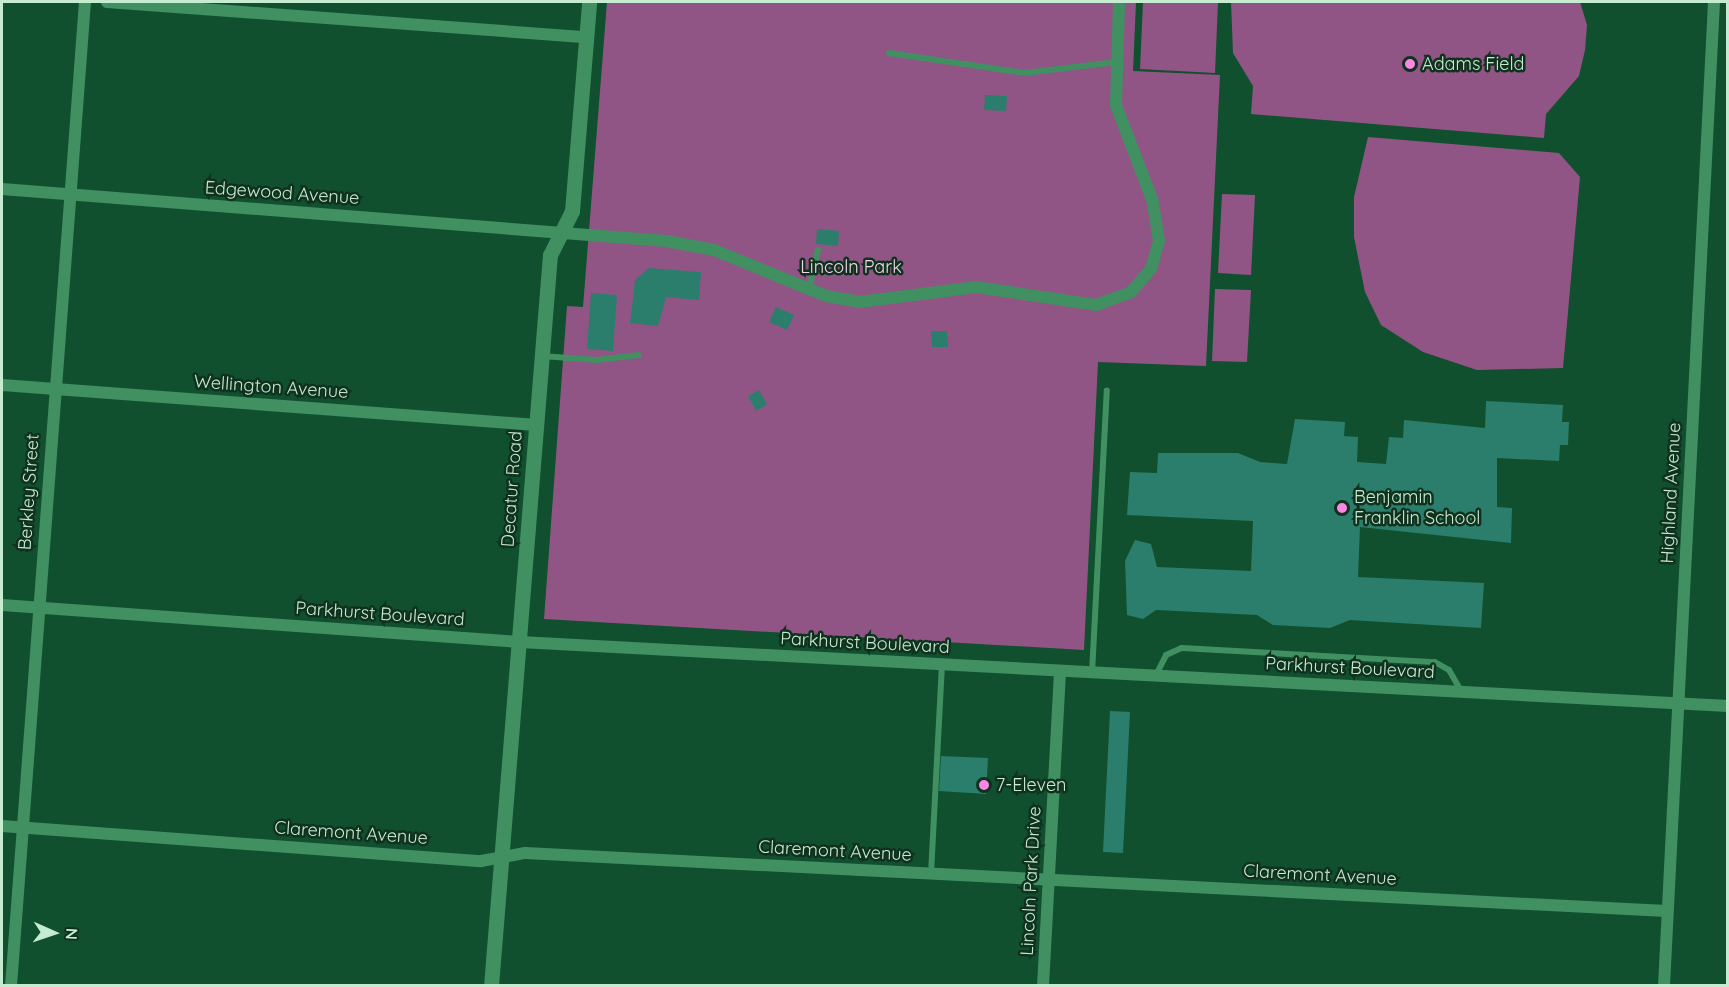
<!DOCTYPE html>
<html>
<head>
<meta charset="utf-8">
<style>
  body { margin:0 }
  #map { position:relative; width:1729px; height:987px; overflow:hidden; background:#10502e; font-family:Quicksand,sans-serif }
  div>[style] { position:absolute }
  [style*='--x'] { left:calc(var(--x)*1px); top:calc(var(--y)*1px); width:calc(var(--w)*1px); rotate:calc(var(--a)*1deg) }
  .green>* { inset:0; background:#915585 }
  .building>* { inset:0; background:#2b7e6b }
  .service>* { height:6px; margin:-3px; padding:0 3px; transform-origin:3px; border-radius:3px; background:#419061 }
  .minor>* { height:12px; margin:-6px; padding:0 6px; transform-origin:6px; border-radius:6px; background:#419061 }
  .tertiary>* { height:15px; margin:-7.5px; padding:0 7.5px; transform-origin:7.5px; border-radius:7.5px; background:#419061 }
  .dots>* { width:16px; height:16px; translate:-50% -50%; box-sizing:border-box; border:3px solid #10311e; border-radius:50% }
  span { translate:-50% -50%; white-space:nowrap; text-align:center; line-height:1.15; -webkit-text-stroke:5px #10311e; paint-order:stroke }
  .poi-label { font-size:18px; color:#c5ebd1 }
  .left { translate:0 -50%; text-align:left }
  .street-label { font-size:18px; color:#c5ebd1 }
  .park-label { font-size:18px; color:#f0d7e9 }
  .frame { position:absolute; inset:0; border:3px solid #c5ebd1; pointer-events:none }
  .north { position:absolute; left:24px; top:903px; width:60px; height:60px; -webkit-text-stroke:4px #10311e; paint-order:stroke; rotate:93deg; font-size:16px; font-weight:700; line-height:24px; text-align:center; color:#c5ebd1 }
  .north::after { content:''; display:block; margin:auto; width:21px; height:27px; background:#c5ebd1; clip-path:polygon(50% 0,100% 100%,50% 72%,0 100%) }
</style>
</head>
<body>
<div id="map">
  <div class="green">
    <div style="clip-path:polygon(607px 2px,1136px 2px,1133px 71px,1220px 75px,1206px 366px,1098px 362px,1084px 650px,544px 619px,567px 306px,583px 307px)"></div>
    <div style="clip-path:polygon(1143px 2px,1218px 2px,1215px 73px,1140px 69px)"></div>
    <div style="clip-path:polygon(1231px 2px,1580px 2px,1587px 25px,1585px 50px,1579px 76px,1546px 114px,1544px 138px,1251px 114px,1253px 86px,1233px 53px)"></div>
    <div style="clip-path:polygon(1368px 137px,1559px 153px,1580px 177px,1563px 368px,1477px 370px,1423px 352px,1381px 325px,1365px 292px,1354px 237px,1354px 197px)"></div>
    <div style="clip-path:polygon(1222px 194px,1255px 195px,1251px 275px,1218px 273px)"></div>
    <div style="clip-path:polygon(1215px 289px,1251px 290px,1247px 362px,1212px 361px)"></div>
  </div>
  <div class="building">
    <div style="clip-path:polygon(985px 95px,1007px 96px,1006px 111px,984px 110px)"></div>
    <div style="clip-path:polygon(817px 229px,839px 231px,838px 246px,816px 244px)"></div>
    <div style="clip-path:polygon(649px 268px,701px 272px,699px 300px,666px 297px,658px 326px,630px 323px,635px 280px)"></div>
    <div style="clip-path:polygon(591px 293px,617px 295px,613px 351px,587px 349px)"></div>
    <div style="clip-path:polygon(776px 307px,794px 315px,787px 330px,769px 322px)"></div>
    <div style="clip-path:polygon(931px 331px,947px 331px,948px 347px,932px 347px)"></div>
    <div style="clip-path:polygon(759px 390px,767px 404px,756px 411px,748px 396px)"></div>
    <div style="clip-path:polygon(1486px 401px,1563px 405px,1562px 422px,1569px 422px,1568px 445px,1560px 445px,1559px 461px,1497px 458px,1497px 507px,1512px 508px,1511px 543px,1360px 527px,1358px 577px,1484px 583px,1481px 628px,1350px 620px,1330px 628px,1273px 625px,1257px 615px,1156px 610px,1143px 619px,1127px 615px,1125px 561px,1135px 540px,1151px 544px,1157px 567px,1251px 571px,1253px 521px,1127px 515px,1130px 472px,1157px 473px,1158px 453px,1238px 453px,1260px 462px,1287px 464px,1295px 419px,1345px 422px,1344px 436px,1358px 437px,1357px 462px,1386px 464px,1389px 437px,1403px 438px,1404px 420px,1485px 428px)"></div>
    <div style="clip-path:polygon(1110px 711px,1130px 712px,1123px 853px,1103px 852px)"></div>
    <div style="clip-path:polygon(941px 756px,988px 758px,986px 794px,939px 791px)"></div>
  </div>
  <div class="service">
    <div style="--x:889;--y:53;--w:136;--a:8.4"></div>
    <div style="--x:1024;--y:73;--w:93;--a:-6.8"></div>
    <div style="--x:809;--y:289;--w:40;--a:-77"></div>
    <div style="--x:542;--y:356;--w:55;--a:4.2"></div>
    <div style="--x:597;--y:360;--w:42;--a:-6.8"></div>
    <div style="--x:1092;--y:673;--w:283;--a:-87"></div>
    <div style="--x:1156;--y:675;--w:22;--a:-63"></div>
    <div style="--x:1166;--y:655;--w:17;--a:-24"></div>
    <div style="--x:1182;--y:648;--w:253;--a:3.2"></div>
    <div style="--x:1435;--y:662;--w:16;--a:30"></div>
    <div style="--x:1449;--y:670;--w:24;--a:60"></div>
    <div style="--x:931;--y:874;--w:209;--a:-87"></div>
  </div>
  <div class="minor">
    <div style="--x:107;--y:2;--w:480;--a:4.2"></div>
    <div style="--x:2;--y:189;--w:666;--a:4.48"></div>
    <div style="--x:666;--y:241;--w:49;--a:10.6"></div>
    <div style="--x:714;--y:250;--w:121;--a:22.3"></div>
    <div style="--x:826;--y:296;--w:34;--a:10"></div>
    <div style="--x:859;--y:302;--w:118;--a:-7.3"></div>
    <div style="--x:976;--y:287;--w:121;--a:8.5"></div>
    <div style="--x:1096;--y:305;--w:37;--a:-20"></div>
    <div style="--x:1131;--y:292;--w:30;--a:-49"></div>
    <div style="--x:1151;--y:269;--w:29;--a:-74"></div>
    <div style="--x:1159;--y:241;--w:39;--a:-99"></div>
    <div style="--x:1153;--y:202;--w:104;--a:-110.9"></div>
    <div style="--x:1116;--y:105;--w:103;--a:-88.3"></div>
    <div style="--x:2;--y:385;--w:536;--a:4.28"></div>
    <div style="--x:2;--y:605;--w:519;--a:4.09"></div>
    <div style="--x:520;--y:642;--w:1210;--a:3.03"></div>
    <div style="--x:2;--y:826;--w:480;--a:4.2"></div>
    <div style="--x:481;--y:861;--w:45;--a:-10.3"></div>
    <div style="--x:525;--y:853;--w:1143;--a:2.91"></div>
    <div style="--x:11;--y:986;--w:987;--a:-85.7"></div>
    <div style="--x:1043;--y:986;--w:315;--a:-86.9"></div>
    <div style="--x:1664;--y:986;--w:985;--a:-87.09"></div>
  </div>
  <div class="tertiary">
    <div style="--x:491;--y:986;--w:733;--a:-85.39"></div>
    <div style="--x:550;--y:255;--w:49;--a:-63.4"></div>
    <div style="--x:572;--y:211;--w:210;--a:-85.3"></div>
  </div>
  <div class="dots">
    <div style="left:1410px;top:64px;background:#fc86e4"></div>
    <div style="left:1342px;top:508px;background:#fc86e4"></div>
    <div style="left:984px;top:785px;background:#fc86e4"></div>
  </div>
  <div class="poi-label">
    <span class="left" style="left:1422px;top:64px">Adams Field</span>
    <span class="left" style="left:1354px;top:508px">Benjamin<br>Franklin School</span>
    <span class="left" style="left:996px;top:785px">7-Eleven</span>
  </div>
  <div class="street-label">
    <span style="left:282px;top:193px;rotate:4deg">Edgewood Avenue</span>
    <span style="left:271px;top:387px;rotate:4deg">Wellington Avenue</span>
    <span style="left:512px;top:489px;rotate:-86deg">Decatur Road</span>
    <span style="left:29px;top:492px;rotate:-86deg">Berkley Street</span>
    <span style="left:1671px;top:493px;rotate:-87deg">Highland Avenue</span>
    <span style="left:380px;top:614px;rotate:4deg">Parkhurst Boulevard</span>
    <span style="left:865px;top:643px;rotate:3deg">Parkhurst Boulevard</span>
    <span style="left:1350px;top:668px;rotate:3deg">Parkhurst Boulevard</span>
    <span style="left:351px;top:833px;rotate:4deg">Claremont Avenue</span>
    <span style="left:835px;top:851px;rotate:3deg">Claremont Avenue</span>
    <span style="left:1320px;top:875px;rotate:3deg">Claremont Avenue</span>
    <span style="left:1031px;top:881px;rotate:-87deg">Lincoln Park Drive</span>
  </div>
  <div class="park-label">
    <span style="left:851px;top:267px">Lincoln Park</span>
  </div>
  <div class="frame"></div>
  <div class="north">N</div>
</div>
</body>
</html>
